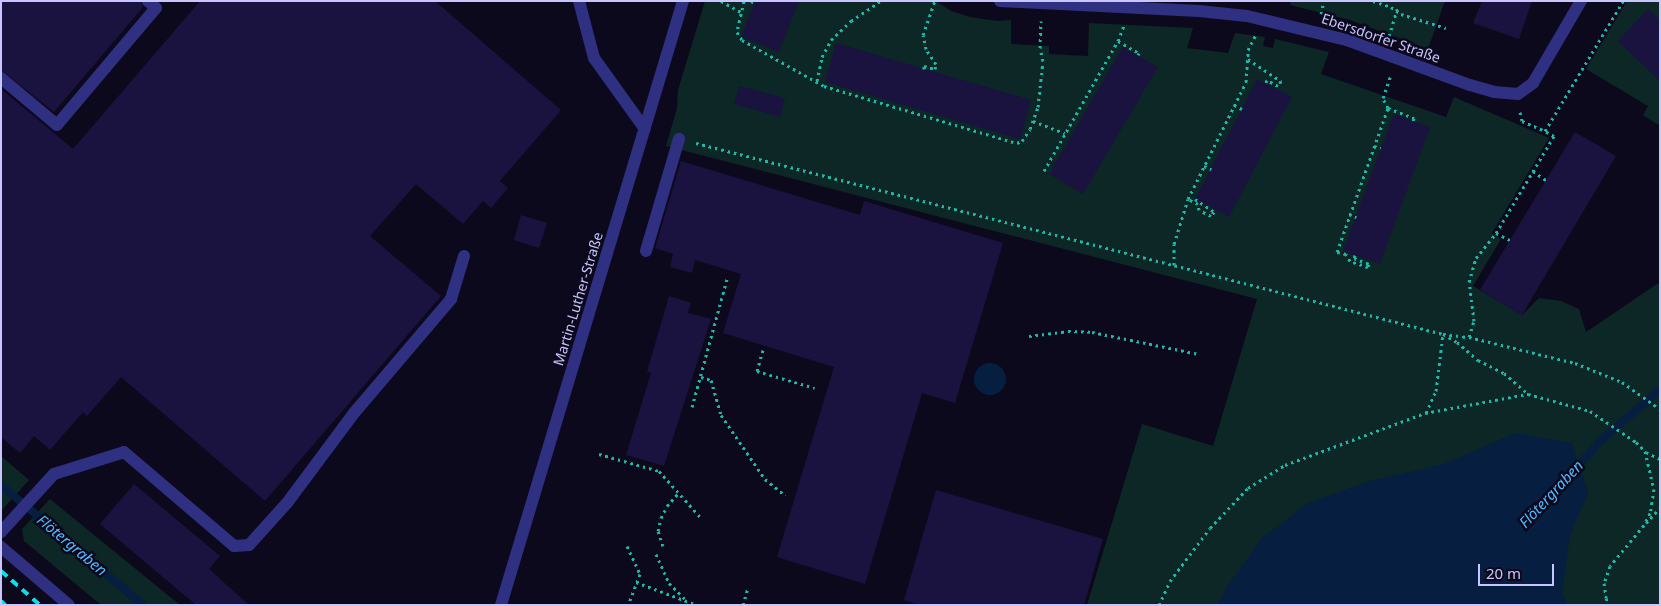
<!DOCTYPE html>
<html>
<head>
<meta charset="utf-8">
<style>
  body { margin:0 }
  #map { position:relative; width:1661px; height:606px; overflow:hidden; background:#0c091d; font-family:"Noto Sans",sans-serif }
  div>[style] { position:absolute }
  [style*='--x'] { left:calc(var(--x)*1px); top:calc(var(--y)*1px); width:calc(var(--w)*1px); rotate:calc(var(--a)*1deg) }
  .green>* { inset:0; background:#0c2725 }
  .water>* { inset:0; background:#061e3f }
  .round { border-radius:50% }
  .stream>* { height:8px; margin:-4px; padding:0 4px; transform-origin:4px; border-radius:4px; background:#061e3f }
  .building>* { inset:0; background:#1a133f }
  .path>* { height:3px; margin-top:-1.5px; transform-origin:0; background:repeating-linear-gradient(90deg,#20b8a7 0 2.5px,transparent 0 6.5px) }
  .minor>* { height:12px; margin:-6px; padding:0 6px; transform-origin:6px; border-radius:6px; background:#2f3081 }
  .rail>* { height:4px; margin-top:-2px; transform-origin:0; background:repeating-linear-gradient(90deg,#00e4f0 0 8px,transparent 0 14px) }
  span { translate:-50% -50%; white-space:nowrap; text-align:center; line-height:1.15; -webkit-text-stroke:5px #0c091d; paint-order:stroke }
  .street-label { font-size:14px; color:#c8c5ff }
  .water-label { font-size:15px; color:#53b8ff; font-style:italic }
  .frame { position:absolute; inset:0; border:2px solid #c8c5ff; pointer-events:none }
  .scale { position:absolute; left:1478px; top:564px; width:76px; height:22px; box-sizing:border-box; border:2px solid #c8c5ff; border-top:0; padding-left:6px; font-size:15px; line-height:18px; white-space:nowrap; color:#c8c5ff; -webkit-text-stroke:4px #0c091d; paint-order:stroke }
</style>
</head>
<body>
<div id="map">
  <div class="green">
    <div style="clip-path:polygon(705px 1px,936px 1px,951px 11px,970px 17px,997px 21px,1011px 20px,1011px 44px,1049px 46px,1049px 54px,1088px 56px,1089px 23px,1193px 28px,1187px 48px,1228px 53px,1235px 33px,1265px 37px,1263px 46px,1273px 48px,1275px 39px,1329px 52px,1321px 74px,1446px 117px,1454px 97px,1549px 138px,1492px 233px,1501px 239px,1473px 286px,1522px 315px,1539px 298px,1561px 301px,1579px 309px,1586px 332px,1660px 282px,1660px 605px,1087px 605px,1142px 424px,1213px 446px,1257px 299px,666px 146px,677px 108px,678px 90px)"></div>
    <div style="clip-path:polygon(1291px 1px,1445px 1px,1428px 49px,1350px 20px,1290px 5px)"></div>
    <div style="clip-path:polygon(1627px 1px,1660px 1px,1660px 126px,1643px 115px,1648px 106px,1586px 69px)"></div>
    <div style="clip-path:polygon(1px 456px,29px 480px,1px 511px)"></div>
    <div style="clip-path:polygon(50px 499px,180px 605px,101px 605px,24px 541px,22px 529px)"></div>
  </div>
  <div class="water">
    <div class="round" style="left:974px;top:363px;width:32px;height:32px"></div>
    <div style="clip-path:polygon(1515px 433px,1572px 443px,1588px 492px,1570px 535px,1562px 594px,1568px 605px,1218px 605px,1224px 591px,1262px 538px,1308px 503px,1370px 481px,1444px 464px)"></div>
  </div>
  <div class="stream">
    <div style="--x:1572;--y:473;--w:43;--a:-48.8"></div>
    <div style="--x:1600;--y:441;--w:79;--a:-40.4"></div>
    <div style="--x:1;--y:485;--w:186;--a:40.2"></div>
  </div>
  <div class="building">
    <div style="clip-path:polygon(1px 1px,140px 1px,143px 7px,54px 112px,1px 70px)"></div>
    <div style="clip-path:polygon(200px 1px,435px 1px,561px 110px,500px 181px,508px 188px,491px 208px,483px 201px,463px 224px,416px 184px,370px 236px,441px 296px,265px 501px,121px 377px,87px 416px,83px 412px,50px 450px,34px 436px,20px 453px,1px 437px,1px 89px,73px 149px)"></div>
    <div style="clip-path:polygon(755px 1px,799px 1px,779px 52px,741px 37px)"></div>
    <div style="clip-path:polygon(1482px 1px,1532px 1px,1519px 39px,1473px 23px)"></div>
    <div style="clip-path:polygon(1648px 9px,1660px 20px,1660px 81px,1618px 41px)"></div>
    <div style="clip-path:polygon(836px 43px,1031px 100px,1020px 139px,825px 82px)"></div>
    <div style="clip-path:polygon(1123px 47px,1158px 67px,1083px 194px,1049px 174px)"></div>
    <div style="clip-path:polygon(1257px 79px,1292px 97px,1229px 217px,1195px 199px)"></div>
    <div style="clip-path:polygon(739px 86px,785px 98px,780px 117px,734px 104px)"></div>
    <div style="clip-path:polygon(1394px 114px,1430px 127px,1380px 264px,1343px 251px)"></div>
    <div style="clip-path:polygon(1575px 132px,1616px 156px,1522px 315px,1480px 290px)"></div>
    <div style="clip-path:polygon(681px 161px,860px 215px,864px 201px,1003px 243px,955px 403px,922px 393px,865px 584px,777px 557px,834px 367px,723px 333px,741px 274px,695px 260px,692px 273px,670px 267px,673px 254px,655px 248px)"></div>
    <div style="clip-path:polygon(521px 215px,547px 223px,539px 248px,514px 240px)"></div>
    <div style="clip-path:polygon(669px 296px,691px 303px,688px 313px,711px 319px,664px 466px,626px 455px,651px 373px,647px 372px)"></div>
    <div style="clip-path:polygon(134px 484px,220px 556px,209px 569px,249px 605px,196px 605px,100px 524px)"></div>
    <div style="clip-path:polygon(936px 490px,1103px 539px,1084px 605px,920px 605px,904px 600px)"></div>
  </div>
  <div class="path">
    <div style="--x:721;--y:1;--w:23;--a:29"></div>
    <div style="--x:744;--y:1;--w:32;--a:103"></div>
    <div style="--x:737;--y:32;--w:9;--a:58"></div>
    <div style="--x:742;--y:40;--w:94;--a:29.3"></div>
    <div style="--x:824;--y:86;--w:201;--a:16.5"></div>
    <div style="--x:1017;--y:143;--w:5;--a:-22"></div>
    <div style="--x:1022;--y:141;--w:14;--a:-56"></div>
    <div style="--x:1030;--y:129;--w:23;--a:-70"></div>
    <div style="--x:1038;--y:107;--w:46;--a:-83.8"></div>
    <div style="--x:1043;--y:61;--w:13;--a:-103"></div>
    <div style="--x:1040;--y:48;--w:27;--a:-88"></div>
    <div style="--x:751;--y:1;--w:4;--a:27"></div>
    <div style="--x:1373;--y:1;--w:19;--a:18"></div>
    <div style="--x:1391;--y:7;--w:12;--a:35"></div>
    <div style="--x:1401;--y:14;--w:47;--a:17.3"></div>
    <div style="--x:1321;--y:14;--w:13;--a:-77"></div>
    <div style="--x:1389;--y:36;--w:31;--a:-73"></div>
    <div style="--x:1118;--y:41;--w:24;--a:30"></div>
    <div style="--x:1139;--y:53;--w:2;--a:117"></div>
    <div style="--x:1248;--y:59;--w:40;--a:34"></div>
    <div style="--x:1281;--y:81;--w:6;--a:121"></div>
    <div style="--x:1278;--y:86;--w:13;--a:-151"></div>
    <div style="--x:1267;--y:80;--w:4;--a:117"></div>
    <div style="--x:924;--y:69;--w:3;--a:-90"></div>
    <div style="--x:924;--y:66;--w:11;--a:15"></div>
    <div style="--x:935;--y:69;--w:5;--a:-79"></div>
    <div style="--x:936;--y:64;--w:18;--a:-124"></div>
    <div style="--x:926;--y:49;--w:14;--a:-102"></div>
    <div style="--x:923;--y:35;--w:36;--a:-71"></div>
    <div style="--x:817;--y:81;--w:25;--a:-78"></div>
    <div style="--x:822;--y:57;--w:19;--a:-62"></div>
    <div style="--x:831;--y:40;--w:28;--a:-44"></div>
    <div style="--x:851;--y:21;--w:36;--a:-34"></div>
    <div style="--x:1234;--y:105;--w:9;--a:27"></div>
    <div style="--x:1388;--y:108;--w:28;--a:21"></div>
    <div style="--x:1414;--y:118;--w:3;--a:108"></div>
    <div style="--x:1520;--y:112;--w:9;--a:77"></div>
    <div style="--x:1522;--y:121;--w:25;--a:23"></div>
    <div style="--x:1545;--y:131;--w:152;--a:-59"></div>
    <div style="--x:1033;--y:121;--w:34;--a:21"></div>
    <div style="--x:696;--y:143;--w:771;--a:14.34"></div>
    <div style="--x:1443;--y:334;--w:26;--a:7"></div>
    <div style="--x:1469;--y:337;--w:109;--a:13.8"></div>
    <div style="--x:1575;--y:363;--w:51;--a:22"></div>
    <div style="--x:1622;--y:382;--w:47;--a:35.4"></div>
    <div style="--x:1374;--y:146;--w:7;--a:16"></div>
    <div style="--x:1204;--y:166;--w:8;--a:23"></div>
    <div style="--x:1044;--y:171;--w:150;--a:-60.4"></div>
    <div style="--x:1118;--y:41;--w:17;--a:-69"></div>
    <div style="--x:1533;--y:171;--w:16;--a:35"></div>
    <div style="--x:1195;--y:199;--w:23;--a:34"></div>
    <div style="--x:1214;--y:212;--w:5;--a:127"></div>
    <div style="--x:1211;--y:216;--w:13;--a:-153"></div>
    <div style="--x:1199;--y:210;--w:6;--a:-99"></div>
    <div style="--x:1198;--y:204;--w:11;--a:-153"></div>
    <div style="--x:1188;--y:199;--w:131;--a:-63.6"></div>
    <div style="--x:1246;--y:82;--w:32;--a:-86"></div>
    <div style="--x:1248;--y:50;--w:16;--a:-63"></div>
    <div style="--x:1349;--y:214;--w:8;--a:23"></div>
    <div style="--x:1496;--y:233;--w:16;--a:27"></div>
    <div style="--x:1355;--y:255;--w:3;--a:108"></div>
    <div style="--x:1354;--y:258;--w:16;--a:22"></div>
    <div style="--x:1369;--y:264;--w:3;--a:108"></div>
    <div style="--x:1368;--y:267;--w:19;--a:-162"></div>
    <div style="--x:1350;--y:261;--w:8;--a:-120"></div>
    <div style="--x:1346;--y:254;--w:9;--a:-167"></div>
    <div style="--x:1337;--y:252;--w:153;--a:-70.5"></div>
    <div style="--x:1388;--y:108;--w:11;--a:-117"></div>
    <div style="--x:1383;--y:98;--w:24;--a:-71"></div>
    <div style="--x:1174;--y:265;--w:21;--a:-90"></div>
    <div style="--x:1174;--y:244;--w:47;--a:-72.7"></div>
    <div style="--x:1029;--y:336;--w:39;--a:-7"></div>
    <div style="--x:1068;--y:331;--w:24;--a:2"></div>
    <div style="--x:1092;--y:332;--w:109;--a:11.6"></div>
    <div style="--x:1469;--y:337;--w:17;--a:-73"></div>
    <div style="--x:1474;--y:321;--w:39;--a:-97"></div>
    <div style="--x:1469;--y:282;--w:25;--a:-74"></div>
    <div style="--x:1476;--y:258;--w:32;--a:-51"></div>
    <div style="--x:1496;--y:233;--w:113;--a:-59.1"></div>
    <div style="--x:1554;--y:136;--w:10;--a:-151"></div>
    <div style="--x:763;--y:350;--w:22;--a:106"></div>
    <div style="--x:757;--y:371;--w:60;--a:16.3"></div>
    <div style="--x:701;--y:377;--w:10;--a:17"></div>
    <div style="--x:711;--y:380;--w:36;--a:74"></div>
    <div style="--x:721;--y:415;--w:78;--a:55.5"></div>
    <div style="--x:765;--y:479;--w:26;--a:39"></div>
    <div style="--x:692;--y:407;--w:133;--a:-74.7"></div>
    <div style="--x:1426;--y:413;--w:24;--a:-66"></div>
    <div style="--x:1436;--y:391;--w:57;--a:-83"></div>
    <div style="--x:1443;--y:334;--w:16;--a:30"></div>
    <div style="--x:1457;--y:342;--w:28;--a:41"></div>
    <div style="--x:1478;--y:360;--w:29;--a:27"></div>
    <div style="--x:1504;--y:373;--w:32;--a:41"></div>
    <div style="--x:1646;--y:452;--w:16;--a:27"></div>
    <div style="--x:599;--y:454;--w:62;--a:15.8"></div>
    <div style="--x:659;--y:471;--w:64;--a:48.1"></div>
    <div style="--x:1646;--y:523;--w:21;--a:-47"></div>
    <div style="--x:627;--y:546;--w:31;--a:65"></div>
    <div style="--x:640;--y:574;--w:33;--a:111"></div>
    <div style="--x:663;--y:546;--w:16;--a:-108"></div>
    <div style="--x:658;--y:531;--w:13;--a:-77"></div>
    <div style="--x:661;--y:518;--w:13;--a:-63"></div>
    <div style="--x:667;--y:506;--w:18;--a:-49"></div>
    <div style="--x:656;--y:554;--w:32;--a:66"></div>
    <div style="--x:669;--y:583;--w:23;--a:45"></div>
    <div style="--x:636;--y:582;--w:65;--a:20.7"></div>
    <div style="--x:743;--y:605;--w:18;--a:-74"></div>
    <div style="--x:1159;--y:605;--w:26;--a:-65"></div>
    <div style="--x:1170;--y:581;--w:66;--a:-53"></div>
    <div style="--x:1210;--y:528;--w:55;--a:-46.5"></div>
    <div style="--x:1248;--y:488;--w:44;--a:-31.9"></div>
    <div style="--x:1285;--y:465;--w:149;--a:-20.4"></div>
    <div style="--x:1425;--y:413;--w:105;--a:-10.5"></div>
    <div style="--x:1528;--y:394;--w:64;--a:15.3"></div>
    <div style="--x:1590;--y:411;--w:55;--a:34"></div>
    <div style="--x:1636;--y:442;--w:13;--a:45"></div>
    <div style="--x:1645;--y:451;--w:39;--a:77"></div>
    <div style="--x:1654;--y:489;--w:24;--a:99"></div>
    <div style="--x:1650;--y:513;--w:13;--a:117"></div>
    <div style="--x:1644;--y:525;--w:53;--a:129.7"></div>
    <div style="--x:1610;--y:566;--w:18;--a:109"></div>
    <div style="--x:1604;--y:583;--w:15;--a:82"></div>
    <div style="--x:1606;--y:598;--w:8;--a:67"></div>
  </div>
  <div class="minor">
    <div style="--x:579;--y:1;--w:59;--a:75.3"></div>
    <div style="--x:594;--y:58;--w:87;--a:54.3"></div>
    <div style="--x:1000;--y:1;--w:199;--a:2.9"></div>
    <div style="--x:1199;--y:11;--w:48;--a:5.9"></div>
    <div style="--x:1247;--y:16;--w:103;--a:13.5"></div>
    <div style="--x:1347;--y:40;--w:131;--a:20.1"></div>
    <div style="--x:1470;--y:85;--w:25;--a:16"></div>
    <div style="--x:1494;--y:92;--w:24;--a:5"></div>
    <div style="--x:1518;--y:94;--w:19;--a:-36"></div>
    <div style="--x:1533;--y:83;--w:95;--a:-59.7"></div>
    <div style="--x:1;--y:78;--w:73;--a:40"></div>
    <div style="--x:57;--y:125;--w:153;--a:-49.8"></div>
    <div style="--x:156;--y:8;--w:11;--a:-139"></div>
    <div style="--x:646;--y:251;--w:117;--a:-73.6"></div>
    <div style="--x:1;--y:532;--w:79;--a:-47.6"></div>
    <div style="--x:54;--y:474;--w:73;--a:-17.4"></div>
    <div style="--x:124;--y:452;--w:145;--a:40.5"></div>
    <div style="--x:234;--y:546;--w:15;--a:-4"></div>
    <div style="--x:249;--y:545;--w:57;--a:-47.9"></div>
    <div style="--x:287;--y:503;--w:112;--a:-53.3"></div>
    <div style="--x:354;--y:413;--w:150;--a:-49.6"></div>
    <div style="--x:451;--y:299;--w:45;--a:-73.2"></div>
    <div style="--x:1;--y:547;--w:89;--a:40.5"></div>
    <div style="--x:501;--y:605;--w:631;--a:-73.23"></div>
  </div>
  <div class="rail">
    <div style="--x:1;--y:571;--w:52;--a:41.1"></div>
    <div style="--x:1;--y:601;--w:6;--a:45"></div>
  </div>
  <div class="street-label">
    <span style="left:1381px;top:38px;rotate:19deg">Ebersdorfer Straße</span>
    <span style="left:578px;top:299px;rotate:-73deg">Martin-Luther-Straße</span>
  </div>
  <div class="water-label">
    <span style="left:1551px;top:494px;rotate:-47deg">Flötergraben</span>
    <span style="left:72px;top:545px;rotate:40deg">Flötergraben</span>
  </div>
  <div class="frame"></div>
  <div class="scale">20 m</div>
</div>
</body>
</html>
